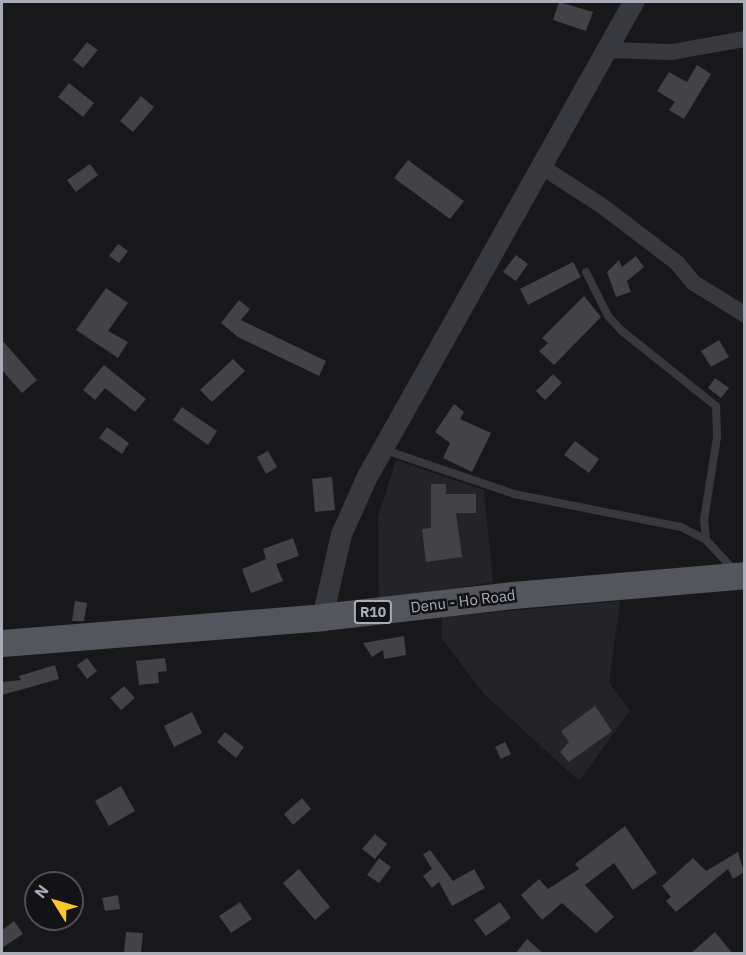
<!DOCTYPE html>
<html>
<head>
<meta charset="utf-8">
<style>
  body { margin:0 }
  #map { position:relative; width:746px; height:955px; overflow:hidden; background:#18181a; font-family:"IBM Plex Sans",sans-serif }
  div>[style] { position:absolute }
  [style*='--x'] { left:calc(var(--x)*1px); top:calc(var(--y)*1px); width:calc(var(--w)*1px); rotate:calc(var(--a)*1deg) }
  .built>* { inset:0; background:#242327 }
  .building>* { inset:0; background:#424247 }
  .service>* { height:8px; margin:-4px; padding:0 4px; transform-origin:4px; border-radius:4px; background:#38393f }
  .minor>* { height:16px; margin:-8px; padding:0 8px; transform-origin:8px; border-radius:8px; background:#38393f }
  .tertiary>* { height:21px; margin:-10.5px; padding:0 10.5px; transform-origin:10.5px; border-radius:10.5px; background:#38393f }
  .primary>* { height:27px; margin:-13.5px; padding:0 13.5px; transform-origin:13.5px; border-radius:13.5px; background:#54565e }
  span { translate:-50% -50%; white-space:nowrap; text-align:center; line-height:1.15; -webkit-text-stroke:5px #131215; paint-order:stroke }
  .shield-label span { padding:2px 4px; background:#131215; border:2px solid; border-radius:4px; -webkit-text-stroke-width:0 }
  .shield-label { font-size:14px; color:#a9adba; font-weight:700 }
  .street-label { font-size:15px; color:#a9adba }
  .frame { position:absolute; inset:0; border:3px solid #a9adba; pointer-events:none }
  .north { position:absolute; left:24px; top:871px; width:60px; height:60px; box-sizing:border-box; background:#131215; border:2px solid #4f5057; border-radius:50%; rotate:307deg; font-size:16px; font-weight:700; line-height:24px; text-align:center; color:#a9adba }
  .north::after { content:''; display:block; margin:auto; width:21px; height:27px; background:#fcc52e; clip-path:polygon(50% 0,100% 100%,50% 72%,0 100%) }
</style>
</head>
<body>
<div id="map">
  <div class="built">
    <div style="clip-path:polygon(396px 460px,484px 490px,493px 582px,379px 601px,378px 517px)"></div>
    <div style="clip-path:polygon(620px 601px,609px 683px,630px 711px,579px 781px,484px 694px,441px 637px,442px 617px)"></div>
  </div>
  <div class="building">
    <div style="clip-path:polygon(559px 2px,593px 12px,586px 31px,553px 20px)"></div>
    <div style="clip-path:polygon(87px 42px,98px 50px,83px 68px,73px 60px)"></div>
    <div style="clip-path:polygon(697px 65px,711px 74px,684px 119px,669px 110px,675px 102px,657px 91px,669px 72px,687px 82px)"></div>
    <div style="clip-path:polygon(69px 83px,94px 103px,83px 117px,58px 97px)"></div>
    <div style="clip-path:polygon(141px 96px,154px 107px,133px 132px,120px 121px)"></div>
    <div style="clip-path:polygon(408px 160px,464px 201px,450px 219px,394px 178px)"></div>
    <div style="clip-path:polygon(90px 164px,98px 175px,76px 192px,67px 180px)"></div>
    <div style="clip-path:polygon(118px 244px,128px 251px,119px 263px,109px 256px)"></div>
    <div style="clip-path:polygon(516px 255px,528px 264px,516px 281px,503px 272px)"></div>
    <div style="clip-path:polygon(636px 256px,644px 267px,627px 281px,631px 292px,616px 297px,607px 272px,619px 260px,622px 267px)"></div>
    <div style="clip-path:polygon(573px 262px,581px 277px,528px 305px,520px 289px)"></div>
    <div style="clip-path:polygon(106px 288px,128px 303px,108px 331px,128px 342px,118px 358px,76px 330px)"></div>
    <div style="clip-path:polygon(584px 296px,601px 317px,554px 365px,539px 351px,548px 343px,542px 338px)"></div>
    <div style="clip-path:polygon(239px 300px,250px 309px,241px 320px,326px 361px,319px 376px,238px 337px,221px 323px)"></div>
    <div style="clip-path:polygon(2px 340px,37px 380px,22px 393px,2px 370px)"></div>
    <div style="clip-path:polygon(719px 340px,729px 357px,711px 367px,701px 351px)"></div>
    <div style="clip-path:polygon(233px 359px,245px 371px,212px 402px,200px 390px)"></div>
    <div style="clip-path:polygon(104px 365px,146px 399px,135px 412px,105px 388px,95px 400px,83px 390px)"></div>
    <div style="clip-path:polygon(553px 374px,562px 383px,545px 400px,536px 391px)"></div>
    <div style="clip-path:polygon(715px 378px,729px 388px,721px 398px,708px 388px)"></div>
    <div style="clip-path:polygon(454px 404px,464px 412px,460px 419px,491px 433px,472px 472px,443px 458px,450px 443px,435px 432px)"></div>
    <div style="clip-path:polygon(182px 407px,217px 431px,208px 445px,173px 420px)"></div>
    <div style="clip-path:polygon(107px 427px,129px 443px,122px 454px,99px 438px)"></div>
    <div style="clip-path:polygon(575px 441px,599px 459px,589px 473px,564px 455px)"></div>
    <div style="clip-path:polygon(268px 451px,277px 467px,266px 474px,257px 457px)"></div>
    <div style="clip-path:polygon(332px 477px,335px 510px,315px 512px,312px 479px)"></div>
    <div style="clip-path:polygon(431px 484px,446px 484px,446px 494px,476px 494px,476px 513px,456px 513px,462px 557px,426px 562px,422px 529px,431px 528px)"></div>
    <div style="clip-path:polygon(293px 538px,299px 556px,276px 564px,283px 581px,251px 593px,242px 569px,266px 559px,263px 549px)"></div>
    <div style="clip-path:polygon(75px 601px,87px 603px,84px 621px,72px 621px)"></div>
    <div style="clip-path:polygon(404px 636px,406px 655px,384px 659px,383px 650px,372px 657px,363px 643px)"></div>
    <div style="clip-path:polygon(87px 658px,97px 671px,87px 679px,77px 665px)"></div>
    <div style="clip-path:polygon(165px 658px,167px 671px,158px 672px,159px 683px,139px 685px,136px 661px)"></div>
    <div style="clip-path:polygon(55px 665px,59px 679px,2px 695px,2px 682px,21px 680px,19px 676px)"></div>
    <div style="clip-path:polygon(124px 686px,135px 698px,121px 710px,110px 698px)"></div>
    <div style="clip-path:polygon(595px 706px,612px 731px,569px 762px,560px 752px,569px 742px,561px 731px)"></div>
    <div style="clip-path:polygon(192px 712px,202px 733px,174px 747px,164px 726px)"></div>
    <div style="clip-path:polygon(225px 732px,244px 747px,236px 758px,217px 742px)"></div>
    <div style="clip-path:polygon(505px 742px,511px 754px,501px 759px,495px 747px)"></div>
    <div style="clip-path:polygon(121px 786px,135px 811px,109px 826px,95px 801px)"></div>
    <div style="clip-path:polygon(302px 798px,311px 809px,293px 825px,284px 814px)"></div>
    <div style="clip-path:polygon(625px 826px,657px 873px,633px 890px,614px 863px,585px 885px,614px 917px,596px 933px,562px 903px,542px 920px,521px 895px,539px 879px,548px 889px,579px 869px,575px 864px)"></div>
    <div style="clip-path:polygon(375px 834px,387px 844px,375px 859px,362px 849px)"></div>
    <div style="clip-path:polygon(430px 850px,453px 881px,474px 869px,485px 888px,452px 906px,439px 882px,432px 888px,423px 876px,432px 869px,423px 854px)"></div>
    <div style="clip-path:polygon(738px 852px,744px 872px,733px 879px,728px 869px,676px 912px,666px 901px,671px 897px,662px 886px,693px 858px,706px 871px)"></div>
    <div style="clip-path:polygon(379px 858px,391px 867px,379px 883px,367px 875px)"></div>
    <div style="clip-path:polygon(299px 869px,330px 907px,315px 920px,283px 883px)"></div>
    <div style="clip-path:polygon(118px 895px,120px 909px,105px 911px,102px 898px)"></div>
    <div style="clip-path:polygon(240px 902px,252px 919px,231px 933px,219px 916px)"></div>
    <div style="clip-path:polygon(500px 902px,511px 918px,486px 936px,474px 920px)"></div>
    <div style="clip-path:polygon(14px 921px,23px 934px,2px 948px,2px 930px)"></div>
    <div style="clip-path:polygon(126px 932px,143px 933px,141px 953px,124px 952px)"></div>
    <div style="clip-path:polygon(715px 932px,733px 954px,690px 954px)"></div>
    <div style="clip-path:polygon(527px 939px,544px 954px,515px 954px)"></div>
  </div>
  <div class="service">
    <div style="--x:586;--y:272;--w:49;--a:63.4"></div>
    <div style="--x:608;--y:316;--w:21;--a:47"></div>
    <div style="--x:622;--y:331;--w:120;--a:38.6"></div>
    <div style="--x:716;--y:406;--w:31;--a:88"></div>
    <div style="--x:717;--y:437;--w:84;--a:98.9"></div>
    <div style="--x:704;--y:520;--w:20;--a:84"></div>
    <div style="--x:382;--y:449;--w:139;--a:18.8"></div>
    <div style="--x:514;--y:494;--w:170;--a:11.2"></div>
    <div style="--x:681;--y:527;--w:28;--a:27"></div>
    <div style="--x:706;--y:540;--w:41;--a:47"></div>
  </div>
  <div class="minor">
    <div style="--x:607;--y:50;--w:65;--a:1.8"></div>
    <div style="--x:672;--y:52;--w:73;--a:-10.2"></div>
    <div style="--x:542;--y:167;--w:70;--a:32.8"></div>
    <div style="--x:601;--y:205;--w:96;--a:37.3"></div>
    <div style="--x:677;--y:263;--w:26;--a:50"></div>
    <div style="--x:694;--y:283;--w:59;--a:31.8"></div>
  </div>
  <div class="tertiary">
    <div style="--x:322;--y:617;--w:85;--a:-77.1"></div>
    <div style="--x:341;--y:534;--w:64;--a:-65.9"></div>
    <div style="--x:367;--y:476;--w:544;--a:-60.7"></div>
  </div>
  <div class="primary">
    <div style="--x:2;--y:643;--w:321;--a:-4.6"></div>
    <div style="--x:322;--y:617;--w:192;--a:-6.6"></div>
    <div style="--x:513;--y:595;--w:232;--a:-4.9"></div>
  </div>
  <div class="shield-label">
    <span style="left:373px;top:612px">R10</span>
  </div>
  <div class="street-label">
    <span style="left:463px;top:601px;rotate:-7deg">Denu - Ho Road</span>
  </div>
  <div class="frame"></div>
  <div class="north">N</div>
</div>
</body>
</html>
